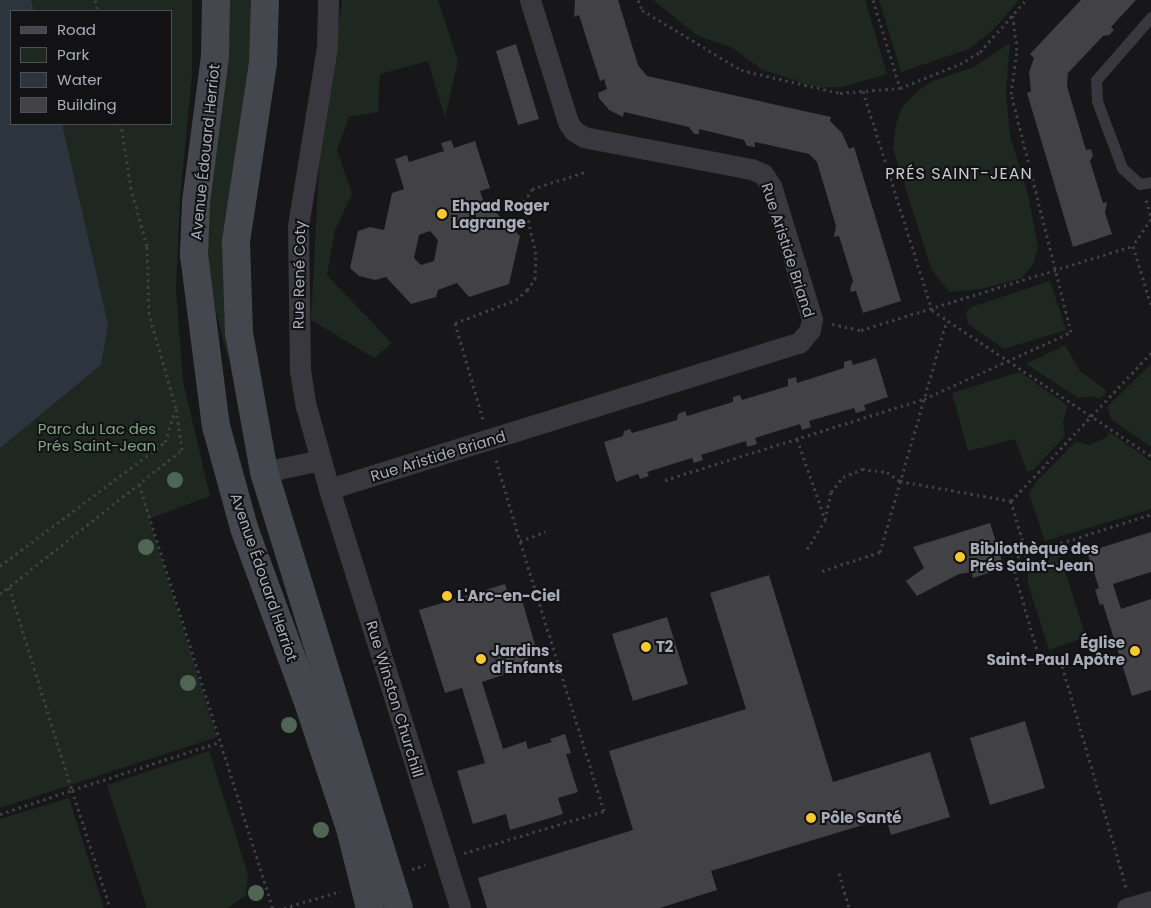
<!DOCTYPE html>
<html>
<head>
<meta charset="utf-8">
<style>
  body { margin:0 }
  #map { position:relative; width:1151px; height:908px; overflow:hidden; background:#171719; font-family:Poppins,sans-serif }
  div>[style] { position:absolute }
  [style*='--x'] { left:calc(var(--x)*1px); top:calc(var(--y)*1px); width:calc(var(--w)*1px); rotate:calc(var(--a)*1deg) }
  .green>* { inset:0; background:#1e2720 }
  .water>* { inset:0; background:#2c343d }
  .building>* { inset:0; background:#414146 }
  .path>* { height:3px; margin-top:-1.5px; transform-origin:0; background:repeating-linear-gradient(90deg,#3e3f45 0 2.5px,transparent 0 6.5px) }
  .lane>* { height:11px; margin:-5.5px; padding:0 5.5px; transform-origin:5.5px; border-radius:5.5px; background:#38383e }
  .street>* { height:21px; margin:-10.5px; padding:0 10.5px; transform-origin:10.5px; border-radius:10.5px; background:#38383e }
  .secondary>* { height:28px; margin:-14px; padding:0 14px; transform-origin:14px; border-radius:14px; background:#45474e }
  .trees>* { width:16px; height:16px; margin:-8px; border-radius:50%; background:#506554 }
  .dots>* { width:14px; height:14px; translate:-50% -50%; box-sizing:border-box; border:2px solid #121214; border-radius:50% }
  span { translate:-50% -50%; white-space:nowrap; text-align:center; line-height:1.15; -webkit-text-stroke:4px #121214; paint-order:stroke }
  .street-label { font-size:15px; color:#a8acb9 }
  .poi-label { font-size:15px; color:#a8acb9; font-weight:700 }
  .left { translate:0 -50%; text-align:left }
  .right { translate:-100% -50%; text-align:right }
  .park-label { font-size:15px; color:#7fa585 }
  .neighbourhood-label { font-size:16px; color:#caccd5; letter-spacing:1px }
  .legend { position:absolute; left:10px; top:10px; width:162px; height:115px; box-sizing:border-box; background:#121214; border:1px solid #4e5056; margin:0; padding:6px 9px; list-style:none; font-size:15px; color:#a8acb9 }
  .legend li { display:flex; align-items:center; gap:10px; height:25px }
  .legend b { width:25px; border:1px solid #4e5056 }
</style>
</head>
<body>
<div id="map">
  <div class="green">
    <div style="clip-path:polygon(evenodd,0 0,192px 0,192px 75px,180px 198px,176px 291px,183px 381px,210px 496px,149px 519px,217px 737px,0 808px,0 0,11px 11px,171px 11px,171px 124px,11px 124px,11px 11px)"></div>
    <div style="clip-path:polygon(223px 0,258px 0,227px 252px,228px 360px,204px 263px)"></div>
    <div style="clip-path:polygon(342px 0,438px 0,458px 61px,445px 118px,428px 61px,380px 74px,378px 112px,349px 117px,337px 150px,352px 194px,335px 230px,327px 275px,392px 343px,374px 358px,311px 320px,319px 168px)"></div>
    <div style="clip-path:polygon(653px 0,865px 0,887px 74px,842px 87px,819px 88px,763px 70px,731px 47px,698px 36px)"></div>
    <div style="clip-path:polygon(879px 0,1019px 0,993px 30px,969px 49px,901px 72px)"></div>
    <div style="clip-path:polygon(1010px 43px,1006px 93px,1010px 136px,1028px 194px,1038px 248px,1033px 264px,1022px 278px,981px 289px,950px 292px,932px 271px,893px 149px,896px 124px,902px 107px,919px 90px,933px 81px,974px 67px)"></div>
    <div style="clip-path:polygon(1050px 281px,1066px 330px,1004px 349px,968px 324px,966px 312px,971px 307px)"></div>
    <div style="clip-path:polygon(1065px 345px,1080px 371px,1107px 391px,1100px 399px,1091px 396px,1078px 398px,1026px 364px)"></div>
    <div style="clip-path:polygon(1151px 364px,1151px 447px,1111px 419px,1107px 407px)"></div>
    <div style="clip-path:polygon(1020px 372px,1067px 405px,1063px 423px,1065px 436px,1033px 470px,1027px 472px,1015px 439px,968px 451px,952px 393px)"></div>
    <div style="clip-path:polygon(1109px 432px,1151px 461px,1151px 509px,1045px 541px,1029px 494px,1035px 483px,1076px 441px,1089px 445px,1105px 438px)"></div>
    <div style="clip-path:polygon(1059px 552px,1086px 637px,1049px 650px,1028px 584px,1028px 565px)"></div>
    <div style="clip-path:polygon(209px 751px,248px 874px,246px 895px,228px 908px,147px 908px,107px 785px)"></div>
    <div style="clip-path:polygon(69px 798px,104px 908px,0 908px,0 819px)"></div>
  </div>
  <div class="water">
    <div style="clip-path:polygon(0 0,31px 0,34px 11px,11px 11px,11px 124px,62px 124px,108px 324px,101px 365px,0 448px)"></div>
  </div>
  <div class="building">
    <div style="clip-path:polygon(575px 0,618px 0,638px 65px,647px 76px,831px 117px,830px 121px,842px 133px,849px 149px,854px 147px,901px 301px,863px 313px,856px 291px,851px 292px,850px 289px,853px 281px,839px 236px,834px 237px,836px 226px,817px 162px,809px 154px,755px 142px,755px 147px,747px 146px,744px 140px,699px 129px,699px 134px,694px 134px,689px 127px,624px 112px,623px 117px,609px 110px,599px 98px,598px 93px,607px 89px,604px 79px,600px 81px,579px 15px,574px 17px)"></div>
    <div style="clip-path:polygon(1081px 0,1136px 0,1111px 27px,1114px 30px,1109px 35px,1103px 36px,1068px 73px,1067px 86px,1086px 150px,1091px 149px,1093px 156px,1090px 161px,1103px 203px,1107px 202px,1105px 213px,1112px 234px,1073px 247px,1027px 93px,1031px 91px,1029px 72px,1034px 58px,1030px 54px)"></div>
    <div style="clip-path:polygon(516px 44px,539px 119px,518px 125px,496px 51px)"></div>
    <div style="clip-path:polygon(evenodd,451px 140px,454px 148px,475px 141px,490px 188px,480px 191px,483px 200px,520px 236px,509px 284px,469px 297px,457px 283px,438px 290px,436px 297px,411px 304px,386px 277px,375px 280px,359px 276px,350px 268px,358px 231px,370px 227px,384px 230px,392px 193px,404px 189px,395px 159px,407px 155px,409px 162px,444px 151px,441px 143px,451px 140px,430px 231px,438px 240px,434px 261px,421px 265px,414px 258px,419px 235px,430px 231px)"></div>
    <div style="clip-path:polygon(876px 358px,888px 397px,864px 405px,866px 410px,856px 413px,854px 408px,809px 421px,811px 427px,802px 430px,800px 424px,755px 438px,757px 444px,747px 447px,746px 441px,701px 455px,703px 460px,694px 463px,692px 458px,647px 472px,649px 476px,640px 479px,638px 474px,616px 482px,604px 442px,623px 436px,624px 431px,630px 429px,632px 433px,677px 420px,678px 414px,685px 411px,687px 416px,733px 402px,733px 397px,740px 395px,742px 400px,788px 386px,788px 379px,796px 377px,797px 383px,844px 368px,844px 362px,851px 360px,853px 365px)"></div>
    <div style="clip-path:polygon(990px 523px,1004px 568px,973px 578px,972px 572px,959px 574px,917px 596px,906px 581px,924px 568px,913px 547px)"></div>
    <div style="clip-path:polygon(1151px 532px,1151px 572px,1113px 584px,1121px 609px,1151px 599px,1151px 690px,1132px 696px,1103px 604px,1100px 605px,1095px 590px,1099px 588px,1087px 552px)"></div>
    <div style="clip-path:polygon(769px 575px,833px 782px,930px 752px,950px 817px,891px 835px,886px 818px,711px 871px,717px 890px,660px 908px,487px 908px,478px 878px,633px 830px,609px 751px,746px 709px,710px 593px)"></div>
    <div style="clip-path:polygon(505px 584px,511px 603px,522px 600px,536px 648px,526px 651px,531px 666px,482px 682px,503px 749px,526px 741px,528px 749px,552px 742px,550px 739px,565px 734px,571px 753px,566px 754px,578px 792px,558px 798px,563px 814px,510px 830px,506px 814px,473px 824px,457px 771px,485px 763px,462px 688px,445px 693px,419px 610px)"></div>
    <div style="clip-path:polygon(667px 617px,688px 684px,633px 701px,612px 634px)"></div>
    <div style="clip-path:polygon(1025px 721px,1045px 788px,990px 805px,970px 738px)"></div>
  </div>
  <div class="path">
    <div style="--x:95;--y:0;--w:11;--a:75"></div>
    <div style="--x:638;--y:0;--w:11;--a:68"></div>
    <div style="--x:642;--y:10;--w:116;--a:31.2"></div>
    <div style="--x:741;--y:70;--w:102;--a:13.1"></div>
    <div style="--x:840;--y:93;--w:60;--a:-4.8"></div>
    <div style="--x:900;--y:88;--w:65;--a:-21.8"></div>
    <div style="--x:960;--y:64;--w:23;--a:-31"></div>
    <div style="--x:980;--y:52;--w:69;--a:-48.5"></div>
    <div style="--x:873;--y:0;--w:92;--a:72.9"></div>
    <div style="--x:863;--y:91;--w:230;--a:72.5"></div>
    <div style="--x:932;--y:310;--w:263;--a:33.7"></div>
    <div style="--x:1146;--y:200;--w:17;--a:73"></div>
    <div style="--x:1151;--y:219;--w:32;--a:124"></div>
    <div style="--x:1133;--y:246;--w:62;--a:73"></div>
    <div style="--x:832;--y:324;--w:30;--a:12"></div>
    <div style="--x:861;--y:330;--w:285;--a:-17.2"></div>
    <div style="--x:483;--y:419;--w:100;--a:-106.3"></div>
    <div style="--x:455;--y:323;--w:65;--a:-20.7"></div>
    <div style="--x:516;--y:300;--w:15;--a:-42"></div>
    <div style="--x:527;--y:290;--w:14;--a:-54"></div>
    <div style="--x:535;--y:279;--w:25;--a:-88"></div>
    <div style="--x:536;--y:254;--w:53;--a:-103"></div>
    <div style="--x:524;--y:202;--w:15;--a:-58"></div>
    <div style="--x:532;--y:189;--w:56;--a:-17.8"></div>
    <div style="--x:797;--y:439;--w:85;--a:70.7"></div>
    <div style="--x:496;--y:460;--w:84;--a:73.5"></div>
    <div style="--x:665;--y:480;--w:271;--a:-17.4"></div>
    <div style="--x:924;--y:399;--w:162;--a:-24.5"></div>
    <div style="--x:1071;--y:332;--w:245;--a:-104.1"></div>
    <div style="--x:1011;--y:94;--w:44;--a:-82.2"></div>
    <div style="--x:1017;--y:50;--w:35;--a:-97"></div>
    <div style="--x:139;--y:484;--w:445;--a:72.5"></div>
    <div style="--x:807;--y:549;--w:34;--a:-58"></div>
    <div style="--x:825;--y:520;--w:29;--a:-78"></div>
    <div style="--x:831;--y:492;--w:19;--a:-51"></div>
    <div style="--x:843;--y:477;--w:21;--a:-23"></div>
    <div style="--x:862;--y:469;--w:25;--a:7"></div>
    <div style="--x:887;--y:472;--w:16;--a:35"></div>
    <div style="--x:900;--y:481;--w:113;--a:10.2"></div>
    <div style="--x:1026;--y:553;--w:54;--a:-106.1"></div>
    <div style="--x:1011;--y:501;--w:204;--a:-46.6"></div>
    <div style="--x:0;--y:566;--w:206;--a:-36.9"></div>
    <div style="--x:165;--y:442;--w:33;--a:-72"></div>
    <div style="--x:822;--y:571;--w:61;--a:-18.1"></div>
    <div style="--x:880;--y:552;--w:241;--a:-73.9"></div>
    <div style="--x:9;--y:587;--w:213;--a:72.8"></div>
    <div style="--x:72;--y:790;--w:156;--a:-18"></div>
    <div style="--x:0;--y:594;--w:232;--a:-38.4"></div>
    <div style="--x:182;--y:450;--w:42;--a:-98.1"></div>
    <div style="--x:176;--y:408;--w:98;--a:-106"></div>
    <div style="--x:149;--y:314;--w:68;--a:-91.7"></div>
    <div style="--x:147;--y:246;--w:59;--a:-105.7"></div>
    <div style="--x:131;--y:189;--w:66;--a:-98.7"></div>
    <div style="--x:0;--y:814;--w:76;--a:-18.4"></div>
    <div style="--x:72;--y:790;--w:124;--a:72.1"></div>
    <div style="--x:464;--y:853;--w:146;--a:-16.7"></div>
    <div style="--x:604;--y:811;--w:283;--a:-107.3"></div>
    <div style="--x:520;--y:541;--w:27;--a:-20"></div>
    <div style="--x:412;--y:869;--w:14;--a:-17"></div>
    <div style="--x:839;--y:873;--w:36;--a:74"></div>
    <div style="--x:1126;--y:887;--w:231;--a:-106.1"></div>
    <div style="--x:1062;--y:665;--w:22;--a:-170"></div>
    <div style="--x:1040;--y:661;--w:106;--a:-105.9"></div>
    <div style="--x:1011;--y:559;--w:147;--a:-17.8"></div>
    <div style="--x:284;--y:908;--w:59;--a:-16.6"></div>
  </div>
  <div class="lane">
    <div style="--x:1151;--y:17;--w:84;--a:131.1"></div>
    <div style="--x:1096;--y:80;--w:21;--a:87"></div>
    <div style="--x:1097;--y:101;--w:72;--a:69.5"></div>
    <div style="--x:1122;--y:168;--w:24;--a:42"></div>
    <div style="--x:1140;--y:184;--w:11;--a:-10"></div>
  </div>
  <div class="street">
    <div style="--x:328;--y:0;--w:47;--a:91.2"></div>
    <div style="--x:327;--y:47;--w:182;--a:99.2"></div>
    <div style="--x:298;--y:227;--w:143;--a:89.2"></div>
    <div style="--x:300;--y:370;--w:36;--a:81"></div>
    <div style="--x:306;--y:406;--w:86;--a:74.5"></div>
    <div style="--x:329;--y:489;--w:439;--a:72.6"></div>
    <div style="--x:264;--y:472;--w:58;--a:-11.9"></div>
    <div style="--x:329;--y:489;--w:492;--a:-17.3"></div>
    <div style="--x:799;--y:343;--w:17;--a:-50"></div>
    <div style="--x:810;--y:330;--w:11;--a:-80"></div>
    <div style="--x:812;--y:319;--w:139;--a:-107.1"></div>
    <div style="--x:771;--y:186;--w:14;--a:-124"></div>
    <div style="--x:763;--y:174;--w:13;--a:-157"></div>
    <div style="--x:751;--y:169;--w:170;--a:-169.2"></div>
    <div style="--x:584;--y:137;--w:12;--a:-149"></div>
    <div style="--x:574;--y:131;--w:11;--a:-124"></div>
    <div style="--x:568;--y:122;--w:128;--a:-107.3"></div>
    <div style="--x:1127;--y:908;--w:25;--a:-16"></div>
  </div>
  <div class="secondary">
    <div style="--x:216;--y:0;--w:56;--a:91"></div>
    <div style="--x:215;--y:56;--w:148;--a:97.4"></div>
    <div style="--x:196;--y:203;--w:52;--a:92.2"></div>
    <div style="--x:194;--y:255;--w:172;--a:82.7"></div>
    <div style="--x:216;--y:426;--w:106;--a:74.6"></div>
    <div style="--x:244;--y:528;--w:182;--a:69.8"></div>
    <div style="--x:307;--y:699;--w:136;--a:71.6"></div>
    <div style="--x:350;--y:828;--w:82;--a:76"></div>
    <div style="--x:265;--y:0;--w:63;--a:91.8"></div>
    <div style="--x:263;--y:63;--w:181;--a:98.6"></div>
    <div style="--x:236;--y:242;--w:91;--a:88.1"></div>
    <div style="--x:239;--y:333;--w:141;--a:79.8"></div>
    <div style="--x:264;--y:472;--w:456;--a:72.8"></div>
  </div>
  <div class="trees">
    <div style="left:175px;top:480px"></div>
    <div style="left:146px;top:547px"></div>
    <div style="left:188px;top:683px"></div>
    <div style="left:289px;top:725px"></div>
    <div style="left:321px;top:830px"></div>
    <div style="left:256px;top:893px"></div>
  </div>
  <div class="dots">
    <div style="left:442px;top:214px;background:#f8c82f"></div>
    <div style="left:960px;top:557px;background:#f8c82f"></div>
    <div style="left:447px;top:596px;background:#f8c82f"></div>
    <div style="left:646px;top:647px;background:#f8c82f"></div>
    <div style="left:1135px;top:651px;background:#f8c82f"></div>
    <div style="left:481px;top:659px;background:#f8c82f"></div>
    <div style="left:811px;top:818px;background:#f8c82f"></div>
  </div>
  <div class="street-label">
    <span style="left:205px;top:152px;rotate:-84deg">Avenue Édouard Herriot</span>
    <span style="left:788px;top:250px;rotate:72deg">Rue Aristide Briand</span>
    <span style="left:299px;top:275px;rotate:-89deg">Rue René Coty</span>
    <span style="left:438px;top:456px;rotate:-17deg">Rue Aristide Briand</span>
    <span style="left:264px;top:577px;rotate:71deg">Avenue Édouard Herriot</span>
    <span style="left:395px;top:699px;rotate:73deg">Rue Winston Churchill</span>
  </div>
  <div class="poi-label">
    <span class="left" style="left:452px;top:214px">Ehpad Roger<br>Lagrange</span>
    <span class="left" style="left:970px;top:557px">Bibliothèque des<br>Prés Saint-Jean</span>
    <span class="left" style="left:457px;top:596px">L'Arc-en-Ciel</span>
    <span class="right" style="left:1125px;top:651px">Église<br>Saint-Paul Apôtre</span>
    <span class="left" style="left:656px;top:647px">T2</span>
    <span class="left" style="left:491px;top:659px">Jardins<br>d'Enfants</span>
    <span class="left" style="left:821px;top:818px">Pôle Santé</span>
  </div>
  <div class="park-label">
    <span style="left:97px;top:437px">Parc du Lac des<br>Prés Saint-Jean</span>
  </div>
  <div class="neighbourhood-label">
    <span style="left:959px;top:174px">PRÉS SAINT-JEAN</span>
  </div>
  <ul class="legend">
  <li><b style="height:6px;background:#45474e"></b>Road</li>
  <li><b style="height:14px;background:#1e2720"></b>Park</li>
  <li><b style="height:14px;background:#2c343d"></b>Water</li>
  <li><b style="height:14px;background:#414146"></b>Building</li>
  </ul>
</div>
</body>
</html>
